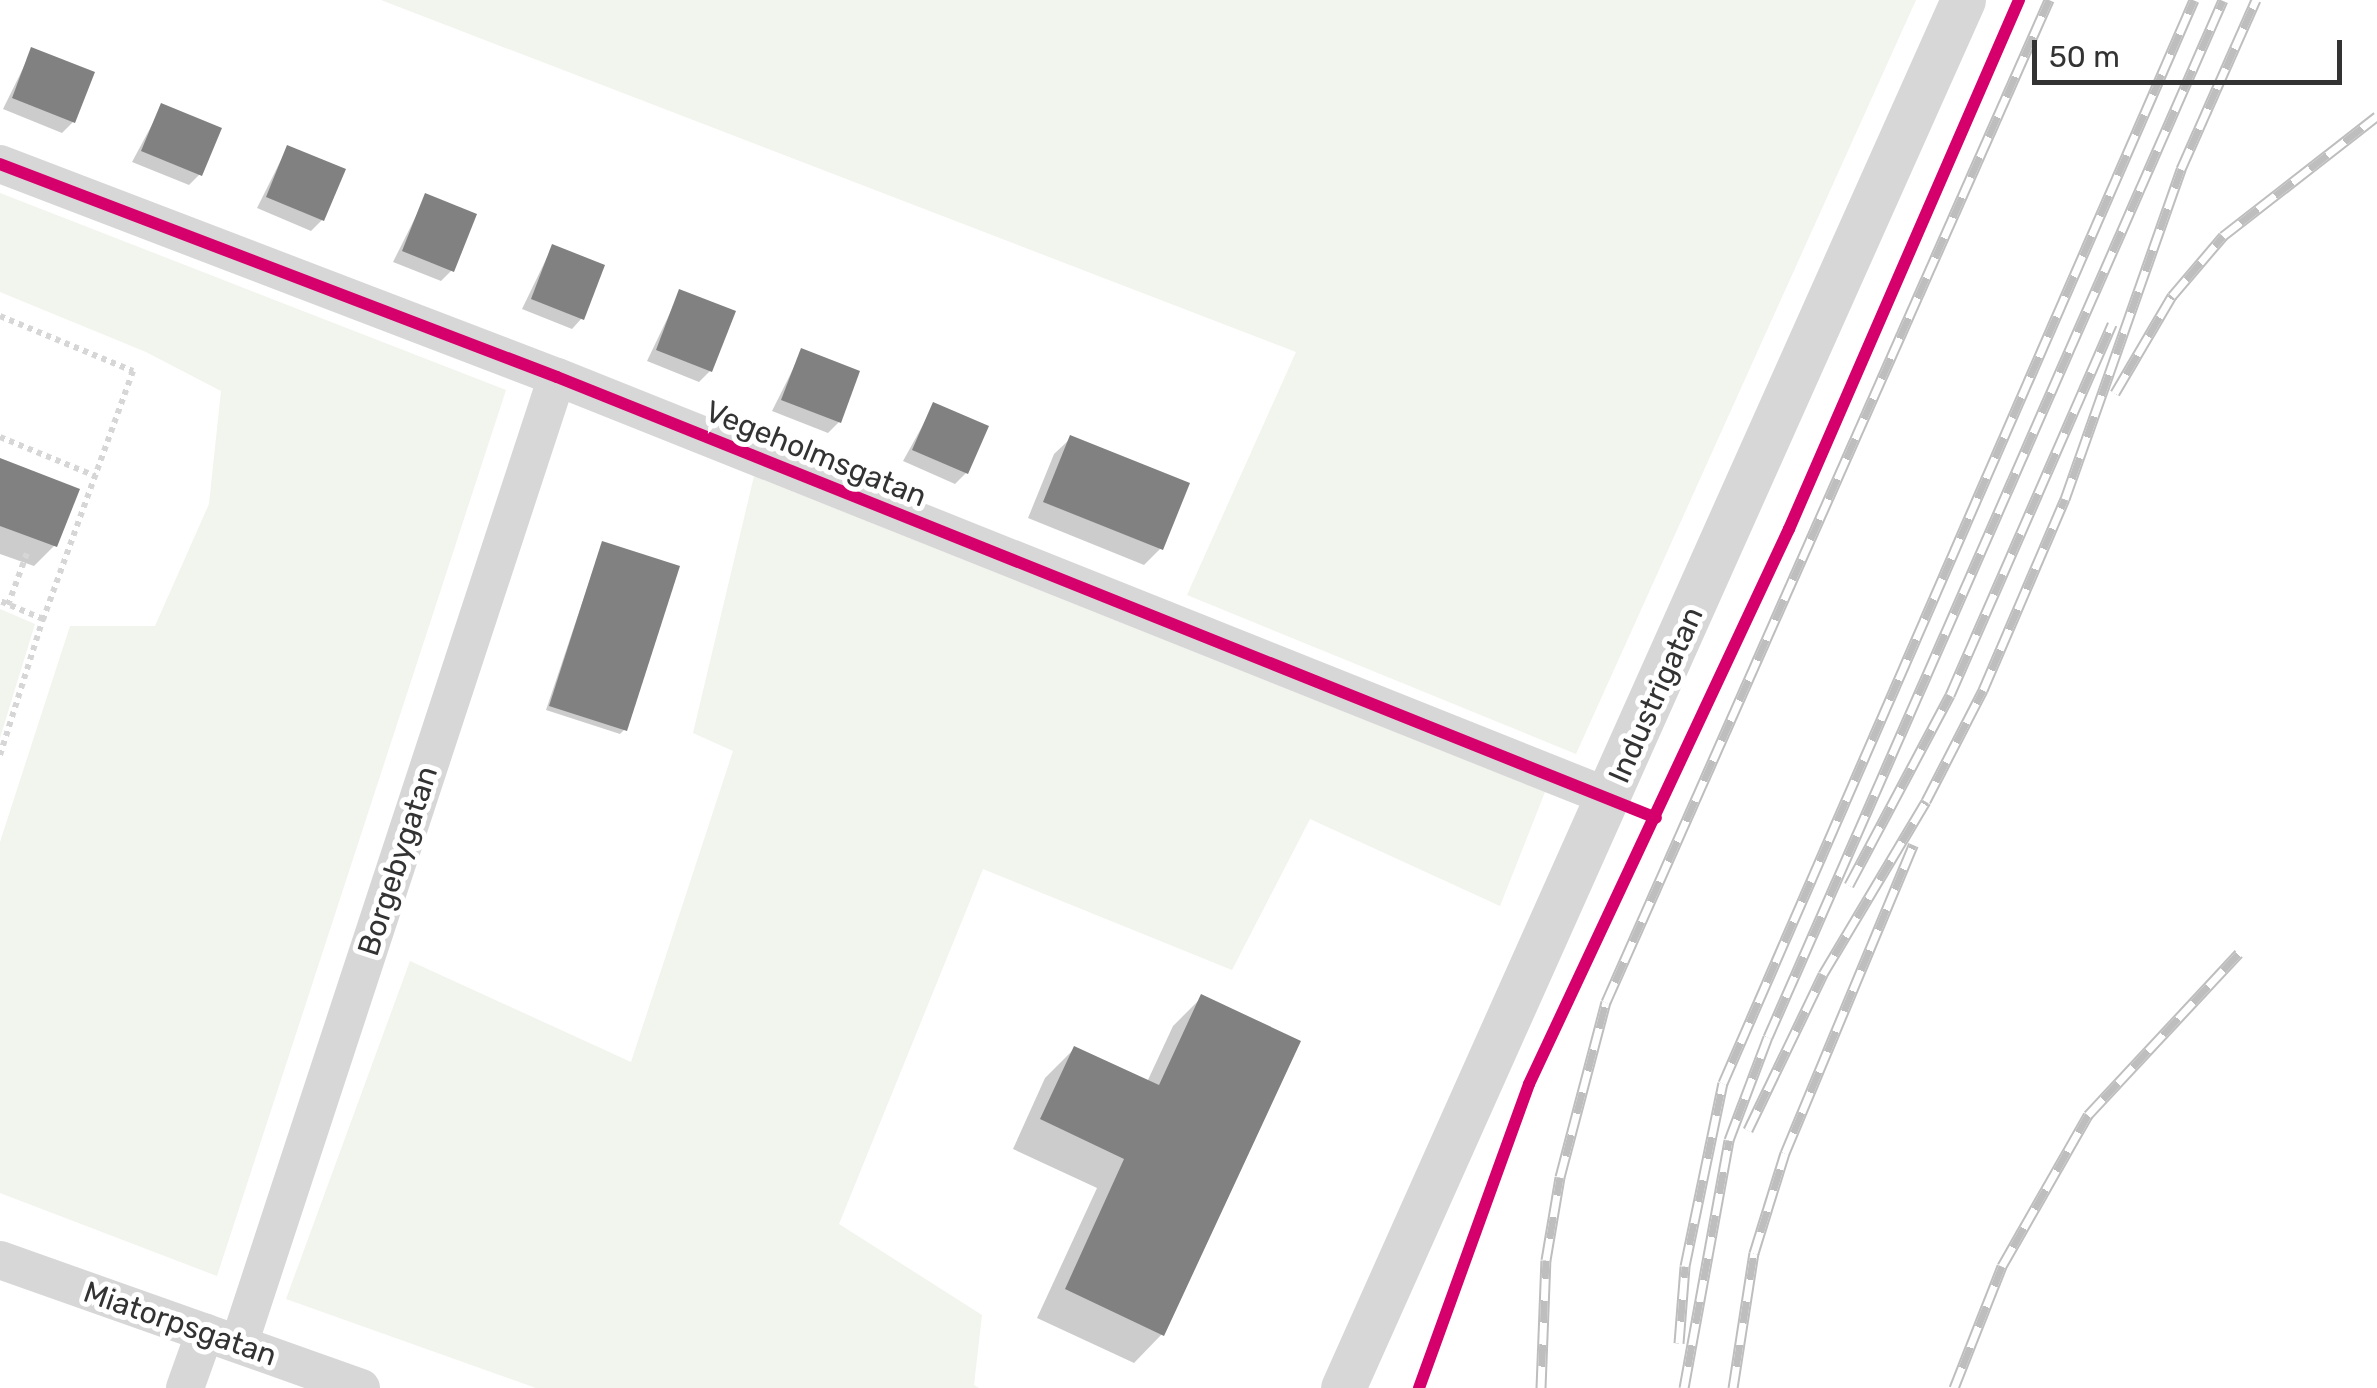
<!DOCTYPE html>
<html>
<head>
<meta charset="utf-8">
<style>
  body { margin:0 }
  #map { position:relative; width:2377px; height:1388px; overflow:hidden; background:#fff; font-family:Rubik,sans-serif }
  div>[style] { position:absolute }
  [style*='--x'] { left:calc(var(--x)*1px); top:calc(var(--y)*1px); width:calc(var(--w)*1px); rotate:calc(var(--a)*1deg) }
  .green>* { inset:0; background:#f1f5ed }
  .shadow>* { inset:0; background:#0003 }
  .building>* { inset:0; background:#818181 }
  .path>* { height:6px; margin-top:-3px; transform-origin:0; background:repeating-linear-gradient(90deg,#d6d6d6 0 5px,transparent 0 10px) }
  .minor>* { height:38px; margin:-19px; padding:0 19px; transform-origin:19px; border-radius:19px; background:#d7d7d7 }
  .tertiary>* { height:45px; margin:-22.5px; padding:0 22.5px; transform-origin:22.5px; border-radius:22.5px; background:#d7d7d7 }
  .rail>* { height:11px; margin-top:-5.5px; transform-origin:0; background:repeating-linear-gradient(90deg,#fff 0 22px,#bebebe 0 44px); box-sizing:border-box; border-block:2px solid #bebebe }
  .cycleway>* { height:12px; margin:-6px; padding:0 6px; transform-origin:6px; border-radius:6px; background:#d6006c }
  span { translate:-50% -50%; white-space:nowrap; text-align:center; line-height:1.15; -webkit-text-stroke:10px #fff; paint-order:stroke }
  .street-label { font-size:30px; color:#333 }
  .scale { position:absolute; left:2032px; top:40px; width:310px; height:45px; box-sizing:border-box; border:5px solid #333; border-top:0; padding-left:12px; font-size:30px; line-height:35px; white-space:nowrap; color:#333; -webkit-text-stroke:8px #fff; paint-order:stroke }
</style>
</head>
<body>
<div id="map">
  <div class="green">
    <div style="clip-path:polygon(381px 0,1916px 0,1576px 754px,1187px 595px,1296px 352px)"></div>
    <div style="clip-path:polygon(0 193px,506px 390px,217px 1276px,0 1193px,0 842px,70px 626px,155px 626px,209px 504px,221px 391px,146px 352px,0 292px)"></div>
    <div style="clip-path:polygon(754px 476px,1545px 792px,1500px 906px,1310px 819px,1232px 970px,983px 869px,839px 1224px,982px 1315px,974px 1385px,979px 1388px,536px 1388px,286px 1299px,410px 961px,631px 1062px,733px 751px,693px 733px)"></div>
    <div style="clip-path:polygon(0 609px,35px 624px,0 738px)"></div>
  </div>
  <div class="shadow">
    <div style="clip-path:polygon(32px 50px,73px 122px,62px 133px,3px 109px)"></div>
    <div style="clip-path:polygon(162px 106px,200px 174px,189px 185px,132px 162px)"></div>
    <div style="clip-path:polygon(287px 148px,322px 220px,311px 231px,257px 208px)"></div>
    <div style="clip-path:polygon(426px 196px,452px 270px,441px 281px,393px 262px)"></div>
    <div style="clip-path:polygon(552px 247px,582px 318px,572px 329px,522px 309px)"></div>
    <div style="clip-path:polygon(680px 292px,710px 371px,699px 382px,647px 361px)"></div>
    <div style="clip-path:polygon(802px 351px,839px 422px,828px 433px,772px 411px)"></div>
    <div style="clip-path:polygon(934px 405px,966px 473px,955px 484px,903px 461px)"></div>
    <div style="clip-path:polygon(1071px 438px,1160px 549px,1144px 565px,1028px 518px,1054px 454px)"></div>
    <div style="clip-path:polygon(0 461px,55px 545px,34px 566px,0 554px)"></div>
    <div style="clip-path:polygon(602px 544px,624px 730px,620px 734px,546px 710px)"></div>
    <div style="clip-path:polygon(1202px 997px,1162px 1334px,1134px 1363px,1037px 1318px,1097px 1188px,1013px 1149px,1045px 1078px,1074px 1049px,1147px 1082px,1173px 1026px)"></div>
  </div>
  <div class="building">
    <div style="clip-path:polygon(31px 47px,95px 72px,75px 123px,12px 98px)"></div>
    <div style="clip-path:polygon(161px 103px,222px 128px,202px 176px,141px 151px)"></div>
    <div style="clip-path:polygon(287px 145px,346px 169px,324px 221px,266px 197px)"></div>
    <div style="clip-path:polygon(425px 193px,477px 214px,454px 272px,402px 251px)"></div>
    <div style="clip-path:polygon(552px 244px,605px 265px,584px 320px,531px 299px)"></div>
    <div style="clip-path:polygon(679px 289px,736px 311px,712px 372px,656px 350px)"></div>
    <div style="clip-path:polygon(801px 348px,860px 371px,841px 423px,781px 400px)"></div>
    <div style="clip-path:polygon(933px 402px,989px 426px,968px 474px,912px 450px)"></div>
    <div style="clip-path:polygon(1070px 435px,1190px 483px,1163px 550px,1043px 502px)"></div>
    <div style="clip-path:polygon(0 458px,80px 489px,57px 547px,0 526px)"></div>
    <div style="clip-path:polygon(602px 541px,680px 566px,627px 731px,549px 706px)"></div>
    <div style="clip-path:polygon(1201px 994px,1301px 1041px,1164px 1336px,1065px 1289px,1124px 1159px,1040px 1119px,1074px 1046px,1159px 1085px)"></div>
  </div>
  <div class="path">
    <div style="--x:0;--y:316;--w:144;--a:22.5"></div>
    <div style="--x:133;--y:371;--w:264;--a:109.9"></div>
    <div style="--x:43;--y:619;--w:47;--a:-157.3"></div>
    <div style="--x:0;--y:437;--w:103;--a:22.3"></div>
    <div style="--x:8;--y:605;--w:55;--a:-69.9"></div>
    <div style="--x:0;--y:755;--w:143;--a:-72.5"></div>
  </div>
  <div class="minor">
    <div style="--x:0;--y:164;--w:596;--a:20.93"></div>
    <div style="--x:557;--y:377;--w:1135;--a:21.77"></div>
    <div style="--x:0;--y:1260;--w:383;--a:19.5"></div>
    <div style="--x:239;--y:1344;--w:1018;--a:-71.8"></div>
    <div style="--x:185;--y:1388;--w:59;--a:-70.3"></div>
  </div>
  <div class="tertiary">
    <div style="--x:1343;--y:1388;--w:1520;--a:-65.93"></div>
  </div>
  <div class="rail">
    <div style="--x:2115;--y:393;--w:113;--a:-59.6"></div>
    <div style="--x:2172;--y:296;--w:79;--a:-49.6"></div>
    <div style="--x:2223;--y:236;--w:195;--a:-37.9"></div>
    <div style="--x:1849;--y:885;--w:215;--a:-62"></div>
    <div style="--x:1950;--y:695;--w:405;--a:-66.4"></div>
    <div style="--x:1748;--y:1130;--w:173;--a:-64.3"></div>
    <div style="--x:1823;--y:974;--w:201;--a:-59.2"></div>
    <div style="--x:1926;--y:801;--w:125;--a:-62.8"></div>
    <div style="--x:1983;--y:690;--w:208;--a:-66.8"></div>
    <div style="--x:2065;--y:499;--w:350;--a:-70.6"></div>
    <div style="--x:2181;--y:169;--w:185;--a:-66.1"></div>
    <div style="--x:1679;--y:1343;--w:77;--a:-85.5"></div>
    <div style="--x:1685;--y:1266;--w:187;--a:-78.3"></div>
    <div style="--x:1723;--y:1083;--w:1181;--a:-66.5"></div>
    <div style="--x:1541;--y:1388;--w:128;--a:-87.8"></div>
    <div style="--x:1546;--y:1260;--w:84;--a:-80.4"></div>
    <div style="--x:1560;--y:1177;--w:181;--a:-75.3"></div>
    <div style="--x:1606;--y:1002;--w:1096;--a:-66.15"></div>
    <div style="--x:1684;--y:1388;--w:252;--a:-79.7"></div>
    <div style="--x:1729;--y:1140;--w:110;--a:-69.3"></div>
    <div style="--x:1768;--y:1037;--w:1132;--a:-66.31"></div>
    <div style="--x:1733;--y:1388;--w:137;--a:-81.2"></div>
    <div style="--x:1754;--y:1253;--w:105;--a:-72.8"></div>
    <div style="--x:1785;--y:1153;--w:334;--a:-67.4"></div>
    <div style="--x:1954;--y:1388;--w:131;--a:-68.5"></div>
    <div style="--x:2002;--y:1266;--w:174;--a:-60.3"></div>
    <div style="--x:2088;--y:1115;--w:221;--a:-47"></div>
  </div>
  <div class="cycleway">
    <div style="--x:0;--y:164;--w:596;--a:20.93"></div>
    <div style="--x:557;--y:377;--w:1184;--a:21.86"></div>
    <div style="--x:1419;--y:1388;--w:323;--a:-70.1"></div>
    <div style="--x:1529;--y:1084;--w:613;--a:-64.9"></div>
    <div style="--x:1789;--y:529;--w:577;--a:-66.5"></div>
  </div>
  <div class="street-label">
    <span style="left:816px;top:454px;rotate:22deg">Vegeholmsgatan</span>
    <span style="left:1656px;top:695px;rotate:-66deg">Industrigatan</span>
    <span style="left:398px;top:861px;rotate:-72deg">Borgebygatan</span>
    <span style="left:180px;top:1324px;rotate:19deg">Miatorpsgatan</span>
  </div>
  <div class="scale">50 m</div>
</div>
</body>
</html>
